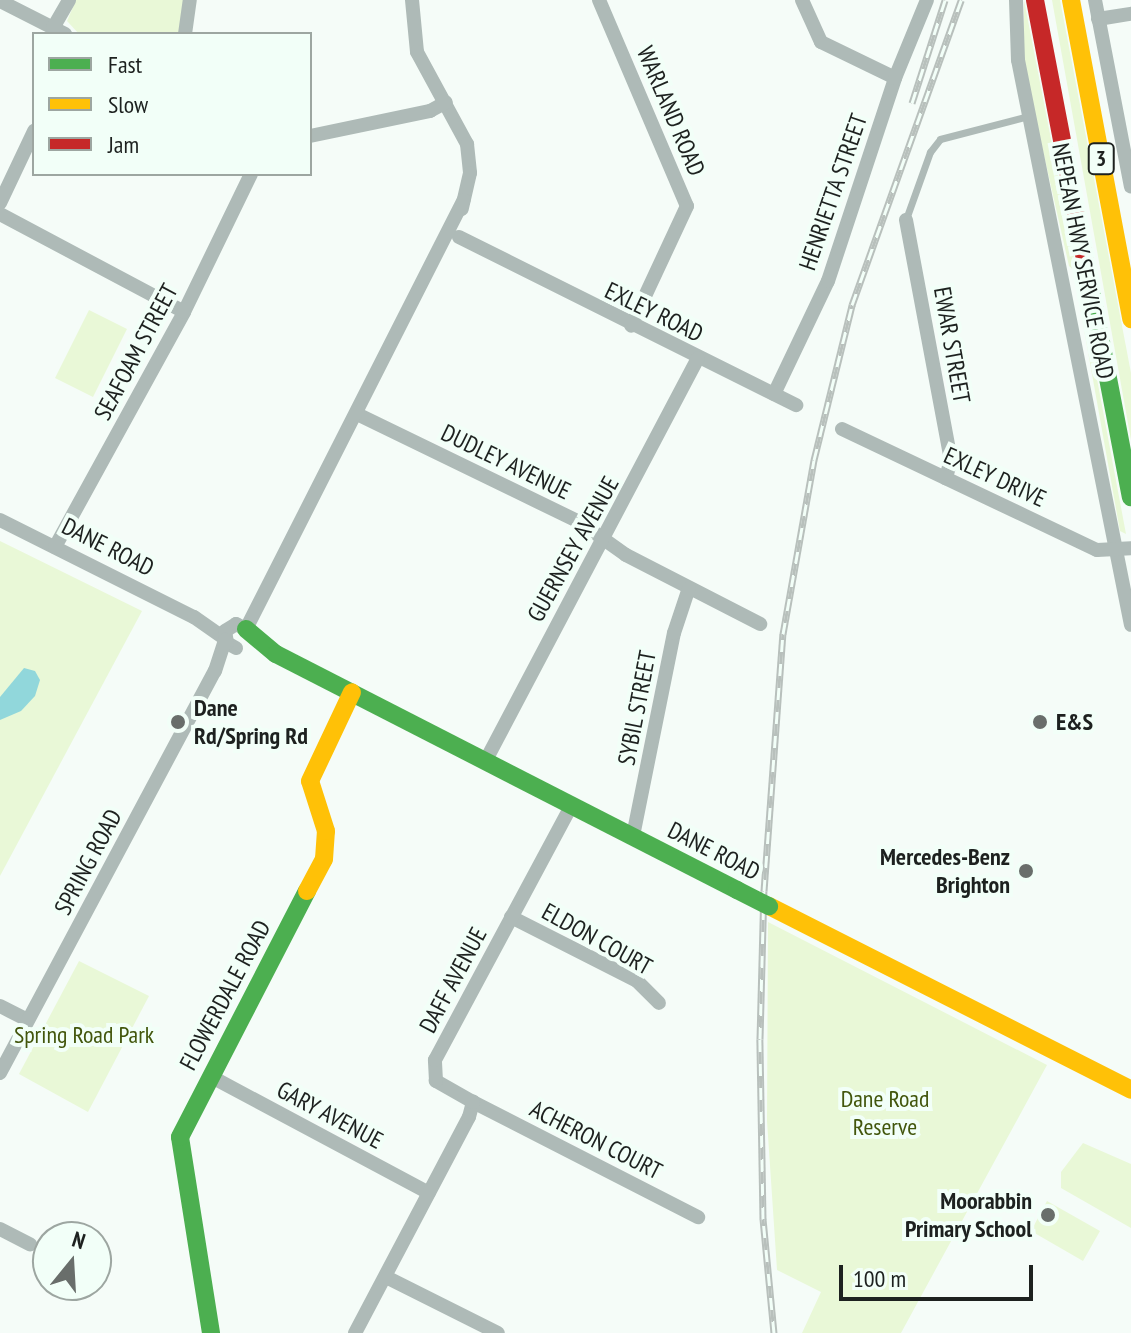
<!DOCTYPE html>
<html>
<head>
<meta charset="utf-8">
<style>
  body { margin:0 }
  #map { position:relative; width:1131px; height:1333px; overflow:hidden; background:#f5fcf8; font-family:"PT Sans Narrow",sans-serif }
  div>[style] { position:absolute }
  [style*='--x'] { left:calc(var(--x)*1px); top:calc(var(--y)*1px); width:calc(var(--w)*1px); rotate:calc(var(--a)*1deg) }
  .green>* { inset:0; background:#e9f8d7 }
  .water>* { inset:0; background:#91d7db }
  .lane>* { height:7px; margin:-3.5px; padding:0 3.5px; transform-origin:3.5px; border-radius:3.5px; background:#aebab7 }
  .street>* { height:14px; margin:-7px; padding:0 7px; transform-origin:7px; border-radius:7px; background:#aebab7 }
  .fast>* { height:18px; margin:-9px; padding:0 9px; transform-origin:9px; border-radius:9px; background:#4caf50 }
  .slow>* { height:18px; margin:-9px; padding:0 9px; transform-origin:9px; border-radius:9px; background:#ffc107 }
  .jam>* { height:18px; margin:-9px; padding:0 9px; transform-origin:9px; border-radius:9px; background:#c62828 }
  .rail>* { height:7px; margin-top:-3.5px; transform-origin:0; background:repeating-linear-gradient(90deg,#f2fff8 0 12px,#b8c0bc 0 24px); box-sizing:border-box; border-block:2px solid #b8c0bc }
  .fast-bridge>* { height:18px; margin:-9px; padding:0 9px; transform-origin:9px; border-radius:9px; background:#4caf50 }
  .dots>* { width:22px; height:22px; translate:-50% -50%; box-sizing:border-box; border:4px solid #f2fff8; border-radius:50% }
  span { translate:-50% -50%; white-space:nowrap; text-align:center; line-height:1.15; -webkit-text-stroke:8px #f2fff8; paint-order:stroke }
  .shield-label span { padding:2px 6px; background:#f2fff8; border:2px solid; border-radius:6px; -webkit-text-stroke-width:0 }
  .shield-label { font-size:22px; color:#1d211f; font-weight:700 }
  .street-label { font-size:24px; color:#1d211f }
  .poi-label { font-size:24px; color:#1d211f; font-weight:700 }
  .left { translate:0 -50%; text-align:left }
  .right { translate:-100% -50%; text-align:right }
  .park-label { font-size:24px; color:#42560c }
  .legend { position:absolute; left:32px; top:32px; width:280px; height:144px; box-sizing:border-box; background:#f2fff8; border:2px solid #9da6a1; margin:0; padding:10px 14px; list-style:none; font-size:24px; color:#1d211f }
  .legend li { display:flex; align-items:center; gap:16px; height:40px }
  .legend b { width:40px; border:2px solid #9da6a1 }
  .north { position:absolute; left:32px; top:1221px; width:80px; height:80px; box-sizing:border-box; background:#f2fff8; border:2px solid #9da6a1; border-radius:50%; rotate:18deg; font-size:22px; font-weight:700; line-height:32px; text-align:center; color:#1d211f }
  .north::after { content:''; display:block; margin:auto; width:28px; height:36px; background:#696e6b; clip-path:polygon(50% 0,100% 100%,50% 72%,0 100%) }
  .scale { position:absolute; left:839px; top:1265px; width:194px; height:36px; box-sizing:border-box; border:4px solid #1d211f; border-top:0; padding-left:10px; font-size:24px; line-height:28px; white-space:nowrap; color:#1d211f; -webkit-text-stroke:6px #f2fff8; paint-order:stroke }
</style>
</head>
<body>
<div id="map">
  <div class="green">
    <div style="clip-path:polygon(76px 0,184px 0,179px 34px,79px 34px,67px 21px)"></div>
    <div style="clip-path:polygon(1024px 0,1077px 273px,1069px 266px,1023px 62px)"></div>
    <div style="clip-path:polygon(1052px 0,1060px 0,1131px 373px,1131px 440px)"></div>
    <div style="clip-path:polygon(1077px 290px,1083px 304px,1126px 534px,1120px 531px)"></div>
    <div style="clip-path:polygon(89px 310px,127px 329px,93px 397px,55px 378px)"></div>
    <div style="clip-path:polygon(0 541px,142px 611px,0 876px)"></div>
    <div style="clip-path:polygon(768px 922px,1047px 1065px,901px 1333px,802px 1333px,821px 1292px,777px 1270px,767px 1121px)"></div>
    <div style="clip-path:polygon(79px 961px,149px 996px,88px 1112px,19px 1074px)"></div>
    <div style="clip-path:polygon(1083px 1143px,1131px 1164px,1131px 1228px,1061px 1188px,1061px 1172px)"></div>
    <div style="clip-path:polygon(1047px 1201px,1100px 1231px,1083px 1261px,1031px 1231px)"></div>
  </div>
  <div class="water">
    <div style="clip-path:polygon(24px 668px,35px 671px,40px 680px,35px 696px,21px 711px,0 720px,0 697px)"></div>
  </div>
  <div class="lane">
    <div style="--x:906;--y:219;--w:71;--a:-70.3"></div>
    <div style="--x:930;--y:152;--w:16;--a:-52"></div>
    <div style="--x:940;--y:139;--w:92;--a:-14.5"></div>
  </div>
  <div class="street">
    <div style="--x:412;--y:0;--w:52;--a:84.5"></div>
    <div style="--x:417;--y:52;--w:105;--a:61.5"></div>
    <div style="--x:467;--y:144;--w:29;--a:84"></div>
    <div style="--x:470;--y:173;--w:37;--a:103"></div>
    <div style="--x:599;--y:0;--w:224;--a:66.9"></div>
    <div style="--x:687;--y:206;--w:132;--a:115"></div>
    <div style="--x:802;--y:0;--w:46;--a:65.7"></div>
    <div style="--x:821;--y:42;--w:82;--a:25.9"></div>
    <div style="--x:1016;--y:0;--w:60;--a:88.1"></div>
    <div style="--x:1018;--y:60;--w:576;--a:78.69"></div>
    <div style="--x:1095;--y:0;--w:190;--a:79.1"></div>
    <div style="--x:0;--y:1;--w:73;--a:26.9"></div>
    <div style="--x:1098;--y:19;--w:33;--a:-9"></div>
    <div style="--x:53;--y:28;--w:32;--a:-60"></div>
    <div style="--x:185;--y:34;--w:34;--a:-82"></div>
    <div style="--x:310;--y:136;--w:123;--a:-11.8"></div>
    <div style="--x:430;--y:111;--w:18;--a:-29"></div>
    <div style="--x:0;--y:203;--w:80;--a:-64.7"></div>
    <div style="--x:0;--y:214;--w:208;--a:28"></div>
    <div style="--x:906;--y:220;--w:244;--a:79.4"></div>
    <div style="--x:951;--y:460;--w:19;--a:106"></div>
    <div style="--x:459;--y:237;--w:377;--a:26.5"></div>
    <div style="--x:774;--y:394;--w:125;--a:-64.5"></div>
    <div style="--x:828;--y:281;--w:214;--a:-71.7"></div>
    <div style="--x:895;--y:78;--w:84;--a:-67.7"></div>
    <div style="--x:357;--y:414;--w:249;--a:25.9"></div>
    <div style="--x:581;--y:523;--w:55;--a:35.4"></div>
    <div style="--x:626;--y:555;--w:151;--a:27.2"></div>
    <div style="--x:842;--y:429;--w:282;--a:25.4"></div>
    <div style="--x:1097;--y:550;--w:34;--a:-3"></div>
    <div style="--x:0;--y:520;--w:217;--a:26.6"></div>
    <div style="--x:194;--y:617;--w:37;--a:35"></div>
    <div style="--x:55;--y:547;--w:268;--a:-61.2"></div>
    <div style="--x:184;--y:312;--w:153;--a:-64.1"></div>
    <div style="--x:236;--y:648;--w:10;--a:-151"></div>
    <div style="--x:227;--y:643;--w:12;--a:-99"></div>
    <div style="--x:225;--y:631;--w:13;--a:-32"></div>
    <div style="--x:236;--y:624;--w:11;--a:27"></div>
    <div style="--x:246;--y:629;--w:481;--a:-63.1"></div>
    <div style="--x:486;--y:760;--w:454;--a:-62.2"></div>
    <div style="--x:633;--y:836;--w:207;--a:-78.6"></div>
    <div style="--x:674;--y:633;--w:47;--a:-71.6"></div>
    <div style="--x:511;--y:917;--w:141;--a:26.9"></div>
    <div style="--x:637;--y:981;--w:31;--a:45"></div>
    <div style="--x:0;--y:1006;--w:31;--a:27"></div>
    <div style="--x:0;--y:1073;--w:456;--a:-61.9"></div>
    <div style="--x:215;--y:671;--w:33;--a:-72"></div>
    <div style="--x:210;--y:1076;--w:248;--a:28.1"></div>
    <div style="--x:473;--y:1102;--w:253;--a:27.1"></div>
    <div style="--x:0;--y:1229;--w:34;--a:27"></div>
    <div style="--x:386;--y:1277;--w:125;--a:26.6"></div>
    <div style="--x:355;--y:1333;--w:244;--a:-62.2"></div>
    <div style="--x:469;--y:1117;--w:16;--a:-75"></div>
    <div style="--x:473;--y:1102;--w:43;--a:-150.4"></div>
    <div style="--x:436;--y:1081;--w:21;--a:-93"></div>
    <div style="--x:435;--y:1060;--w:289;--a:-61.8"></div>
  </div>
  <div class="fast">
    <div style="--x:1091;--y:290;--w:211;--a:79.1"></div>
    <div style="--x:246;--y:629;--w:39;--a:40"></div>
    <div style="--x:276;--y:654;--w:518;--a:27.11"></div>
    <div style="--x:211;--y:1333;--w:198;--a:-99"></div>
    <div style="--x:180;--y:1137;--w:277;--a:-62.7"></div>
  </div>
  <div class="slow">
    <div style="--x:1071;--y:0;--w:325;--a:79.3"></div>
    <div style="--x:307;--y:891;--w:36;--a:-62"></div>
    <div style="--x:324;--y:859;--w:28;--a:-86"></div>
    <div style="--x:326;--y:831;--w:52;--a:-107.7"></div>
    <div style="--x:310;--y:781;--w:98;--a:-64.7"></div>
    <div style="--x:769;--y:906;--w:406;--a:26.9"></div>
  </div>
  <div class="jam">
    <div style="--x:1035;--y:0;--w:295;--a:79.1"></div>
  </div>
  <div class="rail">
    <div style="--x:912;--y:103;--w:108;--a:-72.2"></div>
    <div style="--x:774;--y:1333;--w:115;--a:-95.5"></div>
    <div style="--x:763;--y:1219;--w:180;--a:-91"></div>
    <div style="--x:760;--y:1039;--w:148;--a:-88.5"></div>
    <div style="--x:764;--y:891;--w:258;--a:-85.8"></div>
    <div style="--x:783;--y:634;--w:177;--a:-79.9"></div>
    <div style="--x:814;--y:460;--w:160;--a:-76.2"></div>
    <div style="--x:852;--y:305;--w:324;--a:-70.3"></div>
  </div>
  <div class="fast-bridge">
    <div style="--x:737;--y:890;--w:36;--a:27"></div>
  </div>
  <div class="dots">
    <div style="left:178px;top:722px;background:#696e6b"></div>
    <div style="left:1040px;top:722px;background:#696e6b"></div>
    <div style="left:1026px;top:871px;background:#696e6b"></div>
    <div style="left:1048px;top:1215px;background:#696e6b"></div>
  </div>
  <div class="shield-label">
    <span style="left:1101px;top:159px">3</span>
  </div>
  <div class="street-label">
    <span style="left:671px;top:111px;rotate:67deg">WARLAND ROAD</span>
    <span style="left:833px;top:192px;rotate:-71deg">HENRIETTA STREET</span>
    <span style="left:1083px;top:261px;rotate:79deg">NEPEAN HWY SERVICE ROAD</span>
    <span style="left:654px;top:312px;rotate:26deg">EXLEY ROAD</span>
    <span style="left:952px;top:345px;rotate:80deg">EWAR STREET</span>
    <span style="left:136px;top:352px;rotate:-62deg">SEAFOAM STREET</span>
    <span style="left:506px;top:462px;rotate:26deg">DUDLEY AVENUE</span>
    <span style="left:995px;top:477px;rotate:25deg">EXLEY DRIVE</span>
    <span style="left:108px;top:547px;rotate:27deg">DANE ROAD</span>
    <span style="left:573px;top:549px;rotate:-61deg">GUERNSEY AVENUE</span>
    <span style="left:637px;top:708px;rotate:-79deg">SYBIL STREET</span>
    <span style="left:714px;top:851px;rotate:27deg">DANE ROAD</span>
    <span style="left:88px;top:862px;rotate:-62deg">SPRING ROAD</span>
    <span style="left:597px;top:939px;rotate:29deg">ELDON COURT</span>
    <span style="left:453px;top:980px;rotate:-62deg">DAFF AVENUE</span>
    <span style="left:225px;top:995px;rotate:-62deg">FLOWERDALE ROAD</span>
    <span style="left:330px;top:1115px;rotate:28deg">GARY AVENUE</span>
    <span style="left:596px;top:1140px;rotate:27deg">ACHERON COURT</span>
  </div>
  <div class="poi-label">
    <span class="left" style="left:194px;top:722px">Dane<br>Rd/Spring Rd</span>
    <span class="left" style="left:1056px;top:722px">E&amp;S</span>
    <span class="right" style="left:1010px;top:871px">Mercedes-Benz<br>Brighton</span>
    <span class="right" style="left:1032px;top:1215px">Moorabbin<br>Primary School</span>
  </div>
  <div class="park-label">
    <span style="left:84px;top:1035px">Spring Road Park</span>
    <span style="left:885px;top:1113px">Dane Road<br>Reserve</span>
  </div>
  <ul class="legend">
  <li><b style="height:10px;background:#4caf50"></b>Fast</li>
  <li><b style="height:10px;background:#ffc107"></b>Slow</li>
  <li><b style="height:10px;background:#c62828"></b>Jam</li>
  </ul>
  <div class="north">N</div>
  <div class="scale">100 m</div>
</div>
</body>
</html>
